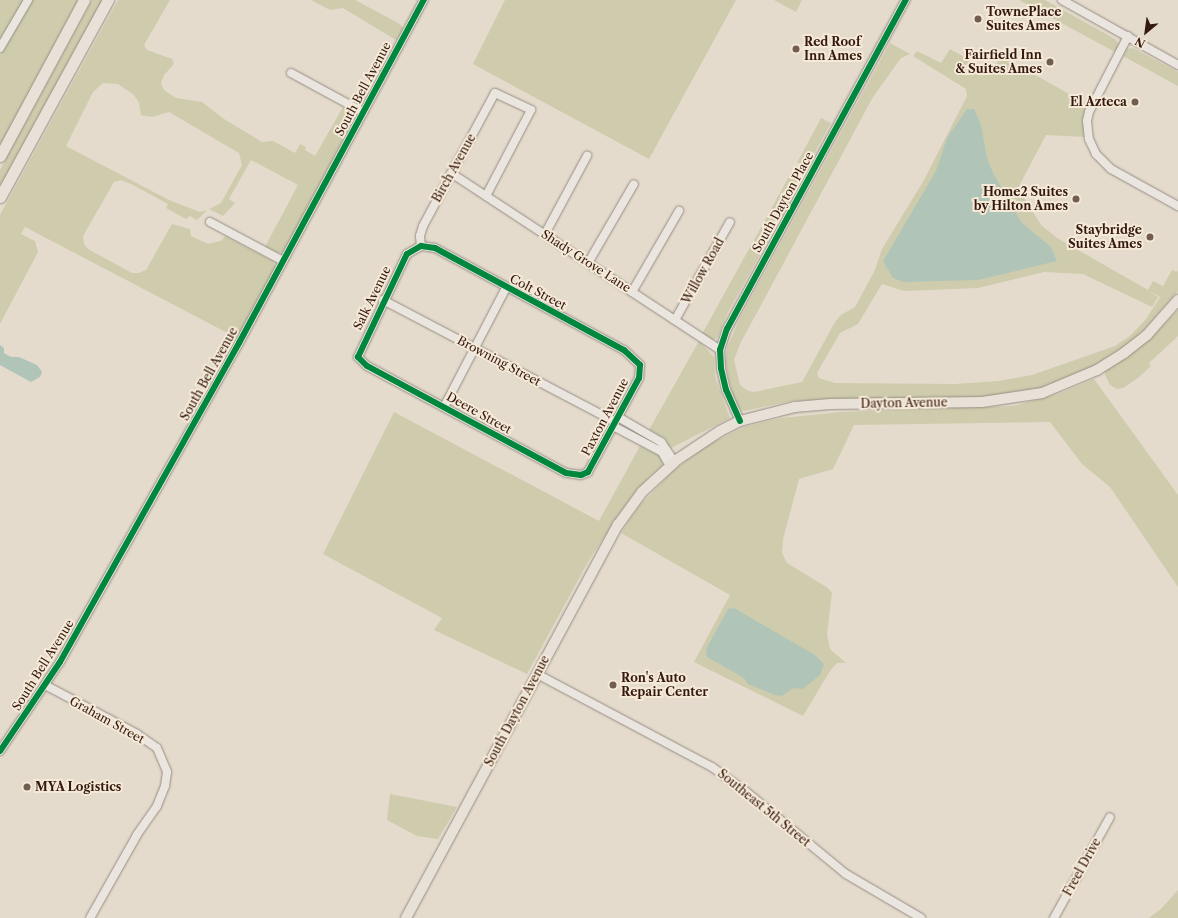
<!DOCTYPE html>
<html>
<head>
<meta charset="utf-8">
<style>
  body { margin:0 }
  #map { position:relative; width:1178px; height:918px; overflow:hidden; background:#e4dbcc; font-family:"Libre Caslon Text",serif }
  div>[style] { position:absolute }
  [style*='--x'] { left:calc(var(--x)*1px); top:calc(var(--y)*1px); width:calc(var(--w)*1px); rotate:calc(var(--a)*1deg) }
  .green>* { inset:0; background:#ceccac }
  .water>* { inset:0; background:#b0c5b8 }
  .roads { filter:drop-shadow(0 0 1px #968d84) drop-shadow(0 0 1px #968d84) }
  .minor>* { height:8px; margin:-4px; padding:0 4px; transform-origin:4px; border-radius:4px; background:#eae5de }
  .major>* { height:10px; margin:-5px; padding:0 5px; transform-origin:5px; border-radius:5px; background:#e7e1d8 }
  .highway>* { height:11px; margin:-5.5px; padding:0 5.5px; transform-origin:5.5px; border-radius:5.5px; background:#e7e1d8 }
  .cycleway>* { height:6px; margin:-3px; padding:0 3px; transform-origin:3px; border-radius:3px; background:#00873e }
  .dots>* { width:11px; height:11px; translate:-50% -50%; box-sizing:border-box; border:2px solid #f5e9d7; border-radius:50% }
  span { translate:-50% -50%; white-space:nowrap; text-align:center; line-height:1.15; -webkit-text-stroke:4px #f5e9d7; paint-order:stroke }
  .poi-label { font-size:12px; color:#35190f; font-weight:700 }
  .left { translate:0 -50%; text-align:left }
  .right { translate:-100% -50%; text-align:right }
  .street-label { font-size:12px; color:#35190f }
  .north { position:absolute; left:1126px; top:12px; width:40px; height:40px; -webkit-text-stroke:3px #f5e9d7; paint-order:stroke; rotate:209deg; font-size:11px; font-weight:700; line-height:16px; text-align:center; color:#35190f }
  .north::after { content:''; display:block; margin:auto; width:14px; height:18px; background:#35190f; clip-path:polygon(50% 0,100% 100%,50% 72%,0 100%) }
</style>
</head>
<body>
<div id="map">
  <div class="green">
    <div style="clip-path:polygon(0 0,24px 0,0 41px)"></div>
    <div style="clip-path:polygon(32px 0,78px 0,0 146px,0 55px)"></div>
    <div style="clip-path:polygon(92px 0,104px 0,0 191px,0 170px)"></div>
    <div style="clip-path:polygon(118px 0,170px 0,144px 45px,147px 50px,172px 59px,174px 64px,164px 75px,161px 83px,164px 90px,176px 98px,202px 102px,224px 119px,262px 142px,273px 141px,295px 153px,300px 144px,306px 147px,305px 150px,315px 156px,343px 107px,355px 116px,284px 252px,278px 253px,265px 247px,298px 185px,251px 160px,229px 199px,235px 203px,223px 216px,209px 209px,221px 203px,242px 165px,239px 153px,169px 112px,152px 117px,141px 115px,139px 103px,134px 95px,118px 84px,103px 83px,93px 92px,66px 146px,169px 200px,200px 212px,207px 210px,197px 220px,190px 216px,186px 219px,166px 208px,168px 204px,131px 184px,121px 180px,114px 182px,83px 236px,84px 244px,88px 249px,132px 273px,139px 273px,146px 270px,172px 224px,190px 229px,191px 236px,208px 244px,221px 241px,225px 236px,273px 261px,276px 268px,239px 339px,25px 227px,21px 234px,35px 241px,38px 252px,0 324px,0 215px)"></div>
    <div style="clip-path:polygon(311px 0,355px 0,400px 24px,403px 28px,402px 33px,396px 40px,343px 8px,330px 10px)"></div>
    <div style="clip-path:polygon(505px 0,736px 0,649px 159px,473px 64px)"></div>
    <div style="clip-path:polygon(774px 0,802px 0,796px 12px)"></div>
    <div style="clip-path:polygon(1019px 0,1045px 0,1115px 39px,1119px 45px,1115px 52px)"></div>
    <div style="clip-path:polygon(evenodd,890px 43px,910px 54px,901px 58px,873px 97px,740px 344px,734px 360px,740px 385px,748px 391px,754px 392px,802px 382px,835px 322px,841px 315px,855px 307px,875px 270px,882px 249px,924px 180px,967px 96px,966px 89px,913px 56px,917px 51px,941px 63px,950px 49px,992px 72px,998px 61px,1010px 61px,1087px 104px,1084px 114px,1085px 137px,1046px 135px,1018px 188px,1041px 225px,1057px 238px,1148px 290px,1153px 281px,1163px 286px,1172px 270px,1177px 272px,1178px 270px,1178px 291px,1136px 339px,1088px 370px,1038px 390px,1008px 396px,970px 398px,791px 401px,744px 411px,739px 408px,732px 393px,725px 362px,727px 348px,740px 318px,890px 43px,1044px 272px,1083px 274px,1152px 307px,1158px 297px,1149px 291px,1160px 297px,1146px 319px,1130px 336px,1115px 346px,1032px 375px,999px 381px,955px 384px,835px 383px,819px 378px,817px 373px,840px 333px,858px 324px,882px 284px,904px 291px,978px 288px,1044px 272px)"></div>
    <div style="clip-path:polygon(1133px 48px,1178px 72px,1178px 86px,1123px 56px,1127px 49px)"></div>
    <div style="clip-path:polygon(821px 118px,831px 123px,810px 161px,803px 164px,797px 163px)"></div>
    <div style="clip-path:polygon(792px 171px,798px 177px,799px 185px,728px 312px,717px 338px,712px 340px,702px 334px)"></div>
    <div style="clip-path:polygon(1178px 310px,1178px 336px,1149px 363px,1151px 366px,1138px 378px,1123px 388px,1117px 389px,1110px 385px,1105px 375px,1105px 371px,1149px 340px)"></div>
    <div style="clip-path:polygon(699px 341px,714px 357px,715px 377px,730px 418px,671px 448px,664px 438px,649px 430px)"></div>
    <div style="clip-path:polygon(1094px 379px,1178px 495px,1178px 587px,1110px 487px,1082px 464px,1050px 422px,854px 425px,833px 469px,799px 479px,783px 539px,782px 553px,787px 563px,828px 588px,832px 593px,827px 634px,830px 649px,846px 663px,837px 663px,830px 671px,803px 716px,694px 662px,730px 595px,621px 533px,639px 506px,673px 471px,709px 444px,744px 427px,781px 418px,841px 412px,1013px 406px,1058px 394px)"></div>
    <div style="clip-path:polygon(394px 412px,599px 521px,640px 446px,659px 455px,663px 461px,662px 466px,650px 476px,630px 500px,589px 560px,527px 674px,434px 630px,442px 618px,323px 554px)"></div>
    <div style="clip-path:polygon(390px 794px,457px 807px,438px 839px,417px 836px,387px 820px)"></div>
    <div style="clip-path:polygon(1178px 890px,1178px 918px,1149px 918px,1161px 909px)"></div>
  </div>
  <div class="water">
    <div style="clip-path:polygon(967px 109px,974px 109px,981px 125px,987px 158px,993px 173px,1013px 208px,1022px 223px,1051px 247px,1057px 261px,978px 280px,903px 282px,893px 278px,883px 261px,936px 171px,947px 138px)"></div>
    <div style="clip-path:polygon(0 345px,4px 348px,4px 353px,11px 357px,19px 357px,37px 365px,42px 372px,40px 377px,31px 382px,0 365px)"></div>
    <div style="clip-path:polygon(734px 608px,815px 655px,824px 664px,820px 675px,803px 689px,793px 688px,782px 696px,775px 695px,748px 684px,744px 678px,707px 657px,706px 649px,728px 609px)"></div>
  </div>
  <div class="roads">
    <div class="minor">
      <div style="--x:1062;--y:0;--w:133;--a:29.3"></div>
      <div style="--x:1128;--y:36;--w:85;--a:117.2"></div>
      <div style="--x:1089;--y:112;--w:9;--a:103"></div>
      <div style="--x:1087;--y:121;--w:18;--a:84"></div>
      <div style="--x:1089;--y:139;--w:17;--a:65"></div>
      <div style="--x:1096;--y:154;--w:21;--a:45"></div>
      <div style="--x:1111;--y:169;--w:77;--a:28.9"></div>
      <div style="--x:0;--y:48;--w:56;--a:-59.7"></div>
      <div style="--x:291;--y:73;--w:82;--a:28.4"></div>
      <div style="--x:451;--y:173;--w:322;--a:33.3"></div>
      <div style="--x:210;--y:222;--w:83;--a:28.1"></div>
      <div style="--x:545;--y:234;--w:89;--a:-61.7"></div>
      <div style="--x:421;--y:246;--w:14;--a:8"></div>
      <div style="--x:435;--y:248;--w:215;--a:28.4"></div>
      <div style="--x:624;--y:350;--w:22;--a:43"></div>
      <div style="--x:640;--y:365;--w:13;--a:94"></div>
      <div style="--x:639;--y:378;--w:107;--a:118.5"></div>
      <div style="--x:588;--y:472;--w:8;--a:157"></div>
      <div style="--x:581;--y:475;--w:15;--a:-172"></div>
      <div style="--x:566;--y:473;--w:226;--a:-151.7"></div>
      <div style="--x:367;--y:366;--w:13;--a:-135"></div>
      <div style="--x:358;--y:357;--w:114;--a:-64.6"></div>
      <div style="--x:407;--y:254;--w:16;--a:-30"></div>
      <div style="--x:421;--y:246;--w:10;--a:-96"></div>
      <div style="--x:420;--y:236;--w:10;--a:-73"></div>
      <div style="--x:423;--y:226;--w:151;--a:-61.6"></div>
      <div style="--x:495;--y:93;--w:40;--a:25"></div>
      <div style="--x:531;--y:110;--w:97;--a:117.6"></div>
      <div style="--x:588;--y:263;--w:91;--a:-59.8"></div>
      <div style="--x:632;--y:292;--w:94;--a:-59.9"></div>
      <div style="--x:383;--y:300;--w:262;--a:27.7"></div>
      <div style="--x:675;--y:320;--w:112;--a:-60.7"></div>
      <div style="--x:444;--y:407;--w:134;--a:-62.5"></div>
      <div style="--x:618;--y:417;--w:50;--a:30.2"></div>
      <div style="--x:661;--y:442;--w:23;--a:56"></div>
      <div style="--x:740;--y:421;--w:34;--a:-114"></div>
      <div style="--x:726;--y:390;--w:23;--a:-103"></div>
      <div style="--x:721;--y:368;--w:18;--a:-93"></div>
      <div style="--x:720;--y:350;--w:22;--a:-72"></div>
      <div style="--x:727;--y:329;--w:375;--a:-61.5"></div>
      <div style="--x:613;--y:426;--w:55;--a:28"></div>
      <div style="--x:662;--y:452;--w:10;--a:61"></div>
      <div style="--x:537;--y:674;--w:198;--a:28"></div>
      <div style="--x:712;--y:767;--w:39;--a:36"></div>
      <div style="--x:744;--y:790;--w:132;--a:39.5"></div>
      <div style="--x:846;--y:874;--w:87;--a:30.4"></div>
      <div style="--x:45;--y:685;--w:104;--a:28"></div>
      <div style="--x:137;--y:734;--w:24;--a:35"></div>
      <div style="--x:157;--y:748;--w:26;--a:67"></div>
      <div style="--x:167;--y:772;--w:14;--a:98"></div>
      <div style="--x:165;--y:786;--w:22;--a:112"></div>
      <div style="--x:157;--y:806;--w:35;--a:125"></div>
      <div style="--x:137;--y:835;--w:95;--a:119.5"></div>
      <div style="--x:0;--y:751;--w:107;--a:-56"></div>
      <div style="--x:60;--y:662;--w:366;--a:-60.7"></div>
      <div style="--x:239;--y:343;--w:390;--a:-61.7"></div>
      <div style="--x:1054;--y:918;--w:115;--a:-61"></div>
    </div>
    <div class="major">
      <div style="--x:406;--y:918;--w:447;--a:-61.7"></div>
      <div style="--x:618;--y:525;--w:41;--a:-54"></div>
      <div style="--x:642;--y:492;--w:49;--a:-42.5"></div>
      <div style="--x:678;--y:459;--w:50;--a:-33.7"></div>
      <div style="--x:720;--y:431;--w:22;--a:-27"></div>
      <div style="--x:740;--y:421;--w:57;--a:-14.3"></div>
      <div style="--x:795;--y:407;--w:35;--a:-5"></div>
      <div style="--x:830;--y:404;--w:152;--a:-0.8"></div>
      <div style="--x:982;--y:402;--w:61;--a:-8.5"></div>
      <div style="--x:1042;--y:393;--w:60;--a:-22.7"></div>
      <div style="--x:1097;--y:370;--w:32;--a:-32"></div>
      <div style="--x:1124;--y:353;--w:29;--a:-38"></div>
      <div style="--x:1147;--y:335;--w:47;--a:-48.5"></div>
    </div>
    <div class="highway">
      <div style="--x:0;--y:156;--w:177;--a:-61.7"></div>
      <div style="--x:0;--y:197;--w:225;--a:-61.3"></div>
    </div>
  </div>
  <div class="cycleway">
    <div style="--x:421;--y:246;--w:14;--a:8"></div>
    <div style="--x:435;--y:248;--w:215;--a:28.4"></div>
    <div style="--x:624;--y:350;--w:22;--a:43"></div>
    <div style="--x:640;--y:365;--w:13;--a:94"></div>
    <div style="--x:639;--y:378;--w:107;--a:118.5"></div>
    <div style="--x:588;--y:472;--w:8;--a:157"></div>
    <div style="--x:581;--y:475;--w:15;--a:-172"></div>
    <div style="--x:566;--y:473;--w:226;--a:-151.7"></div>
    <div style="--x:367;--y:366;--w:13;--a:-135"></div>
    <div style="--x:358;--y:357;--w:114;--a:-64.6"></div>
    <div style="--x:407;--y:254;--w:16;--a:-30"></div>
    <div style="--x:740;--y:421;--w:34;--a:-114"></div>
    <div style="--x:726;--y:390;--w:23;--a:-103"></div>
    <div style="--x:721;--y:368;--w:18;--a:-93"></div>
    <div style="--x:720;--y:350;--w:22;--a:-72"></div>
    <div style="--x:727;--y:329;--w:375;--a:-61.5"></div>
    <div style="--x:0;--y:751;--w:107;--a:-56"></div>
    <div style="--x:60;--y:662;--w:366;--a:-60.7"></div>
    <div style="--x:239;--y:343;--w:390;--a:-61.7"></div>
  </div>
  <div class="dots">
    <div style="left:978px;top:19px;background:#725d51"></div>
    <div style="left:796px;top:49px;background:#725d51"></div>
    <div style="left:1050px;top:62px;background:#725d51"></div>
    <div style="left:1135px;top:102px;background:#725d51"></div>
    <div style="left:1076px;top:199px;background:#725d51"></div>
    <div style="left:1150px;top:237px;background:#725d51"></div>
    <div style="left:613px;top:685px;background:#725d51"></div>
    <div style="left:27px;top:787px;background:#725d51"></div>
  </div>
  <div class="poi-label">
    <span class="left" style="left:986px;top:19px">TownePlace<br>Suites Ames</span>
    <span class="left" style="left:804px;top:49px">Red Roof<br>Inn Ames</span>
    <span class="right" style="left:1042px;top:62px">Fairfield Inn<br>&amp; Suites Ames</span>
    <span class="right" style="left:1127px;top:102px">El Azteca</span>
    <span class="right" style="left:1068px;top:199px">Home2 Suites<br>by Hilton Ames</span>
    <span class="right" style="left:1142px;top:237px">Staybridge<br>Suites Ames</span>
    <span class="left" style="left:621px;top:685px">Ron's Auto<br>Repair Center</span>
    <span class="left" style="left:35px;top:787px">MYA Logistics</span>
  </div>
  <div class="street-label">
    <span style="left:363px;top:89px;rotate:-62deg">South Bell Avenue</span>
    <span style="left:454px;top:168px;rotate:-61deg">Birch Avenue</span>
    <span style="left:783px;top:202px;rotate:-61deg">South Dayton Place</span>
    <span style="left:586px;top:261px;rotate:33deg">Shady Grove Lane</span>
    <span style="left:703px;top:271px;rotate:-61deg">Willow Road</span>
    <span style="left:538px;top:292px;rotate:28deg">Colt Street</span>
    <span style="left:372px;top:298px;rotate:-64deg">Salk Avenue</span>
    <span style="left:499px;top:361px;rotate:28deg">Browning Street</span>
    <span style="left:209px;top:374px;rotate:-61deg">South Bell Avenue</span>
    <span style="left:904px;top:403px;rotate:-1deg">Dayton Avenue</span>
    <span style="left:479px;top:413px;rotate:29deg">Deere Street</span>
    <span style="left:605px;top:417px;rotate:-62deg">Paxton Avenue</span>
    <span style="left:43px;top:665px;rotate:-58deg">South Bell Avenue</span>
    <span style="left:517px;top:711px;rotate:-62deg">South Dayton Avenue</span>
    <span style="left:107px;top:720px;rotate:29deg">Graham Street</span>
    <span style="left:764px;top:808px;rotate:39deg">Southeast 5th Street</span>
    <span style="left:1082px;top:867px;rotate:-61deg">Freel Drive</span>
  </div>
  <div class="north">N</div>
</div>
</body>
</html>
